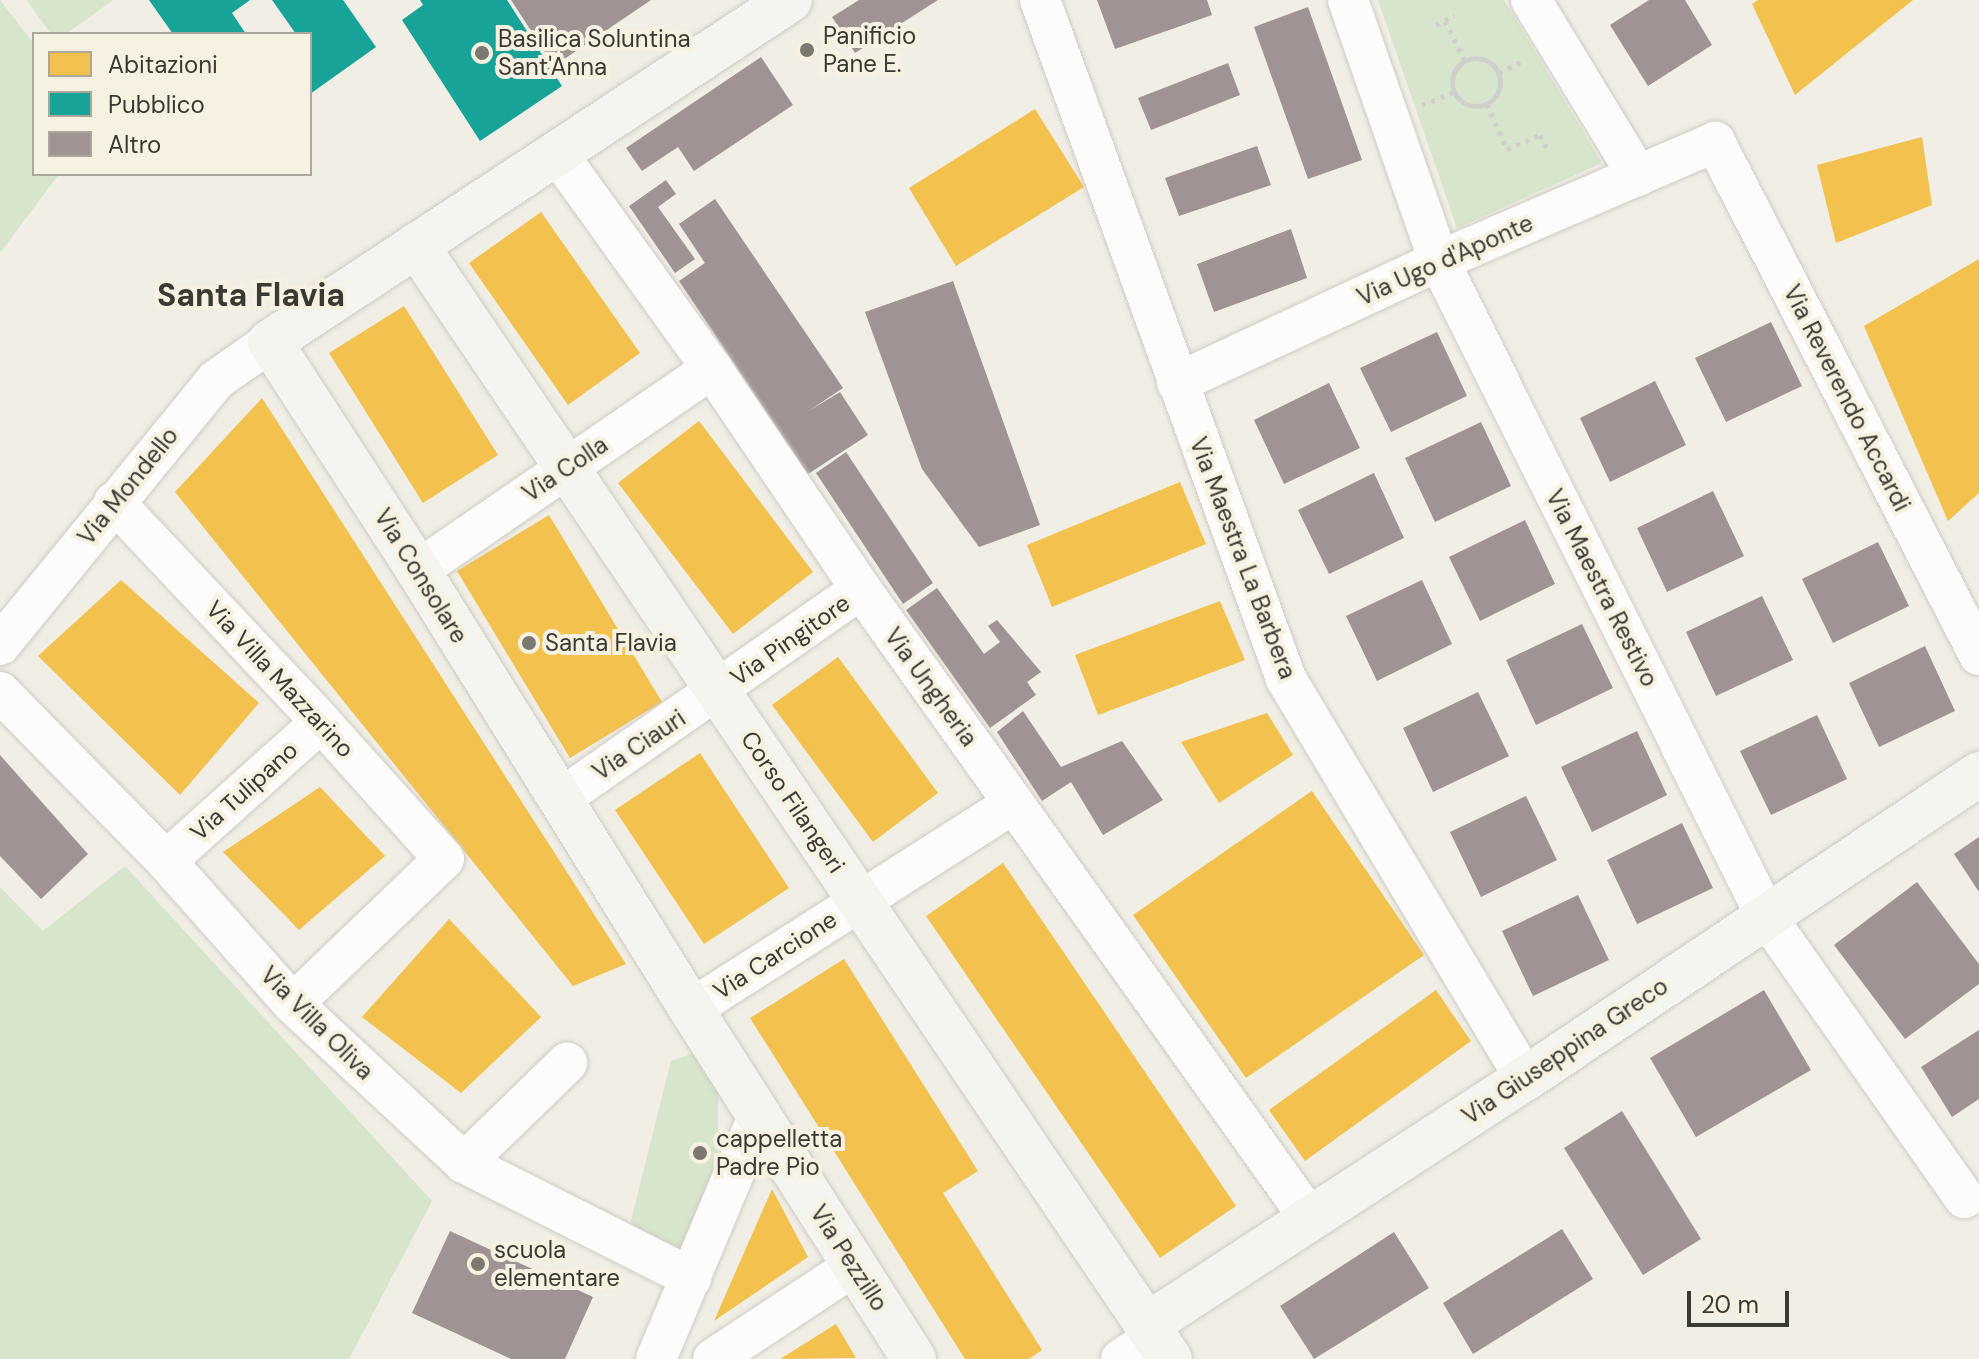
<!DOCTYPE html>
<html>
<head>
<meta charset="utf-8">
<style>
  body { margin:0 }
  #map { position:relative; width:1979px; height:1359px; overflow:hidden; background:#f1eee5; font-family:"DM Sans",sans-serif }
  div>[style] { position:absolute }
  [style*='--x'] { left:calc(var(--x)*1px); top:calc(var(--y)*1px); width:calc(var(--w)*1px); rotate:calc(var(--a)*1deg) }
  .green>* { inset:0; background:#d7e5cc }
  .homes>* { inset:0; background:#f2c14e }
  .public>* { inset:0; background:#17a398 }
  .building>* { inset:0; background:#9f9493 }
  .path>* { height:5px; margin-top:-2.5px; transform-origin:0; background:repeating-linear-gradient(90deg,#d1cfcc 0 4px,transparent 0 10px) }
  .path>.ring { margin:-2.5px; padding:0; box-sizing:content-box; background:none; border:5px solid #d1cfcc; border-radius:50% }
  .roads { filter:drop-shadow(0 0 2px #cecbc4) drop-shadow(0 0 2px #cecbc4) }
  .street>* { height:40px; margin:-20px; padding:0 20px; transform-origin:20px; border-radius:20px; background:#fdfcfb }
  .secondary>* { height:44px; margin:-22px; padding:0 22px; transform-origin:22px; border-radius:22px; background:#f4f5ee }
  .dots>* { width:22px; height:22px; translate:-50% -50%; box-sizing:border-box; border:4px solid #f6f1e0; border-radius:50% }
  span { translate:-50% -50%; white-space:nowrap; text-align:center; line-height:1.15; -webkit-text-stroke:8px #f6f1e0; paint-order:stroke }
  .poi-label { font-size:24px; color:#3b3933 }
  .left { translate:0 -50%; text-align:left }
  .street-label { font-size:24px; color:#3b3933 }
  .district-label { font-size:32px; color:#3b3933; font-weight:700 }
  .legend { position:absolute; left:32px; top:32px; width:280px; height:144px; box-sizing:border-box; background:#f6f1e0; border:2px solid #aba79b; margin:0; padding:10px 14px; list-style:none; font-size:24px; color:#3b3933 }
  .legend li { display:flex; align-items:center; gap:16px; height:40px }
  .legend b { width:40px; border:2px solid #aba79b }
  .scale { position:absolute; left:1687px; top:1291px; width:102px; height:36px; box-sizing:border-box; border:4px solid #3b3933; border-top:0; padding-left:10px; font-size:24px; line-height:28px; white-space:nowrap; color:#3b3933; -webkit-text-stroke:6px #f6f1e0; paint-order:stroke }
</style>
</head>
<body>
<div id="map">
  <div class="green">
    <div style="clip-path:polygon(0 0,34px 44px,34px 174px,59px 174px,0 253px)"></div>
    <div style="clip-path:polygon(27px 0,113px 0,66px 34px,51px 34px)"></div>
    <div style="clip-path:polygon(1378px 0,1504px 0,1602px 163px,1457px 228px)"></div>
    <div style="clip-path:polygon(125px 866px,432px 1201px,349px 1359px,0 1359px,0 887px,43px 931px)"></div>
    <div style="clip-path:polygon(696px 1052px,718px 1093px,718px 1189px,680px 1254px,628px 1233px,671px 1061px)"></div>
  </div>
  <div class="homes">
    <div style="clip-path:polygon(1758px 0,1913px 0,1795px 95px,1752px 4px)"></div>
    <div style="clip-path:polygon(1035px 109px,1084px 187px,956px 266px,909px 188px)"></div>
    <div style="clip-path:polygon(1922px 137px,1932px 205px,1836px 243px,1817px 165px)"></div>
    <div style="clip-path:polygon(541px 212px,640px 353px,568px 405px,469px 263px)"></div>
    <div style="clip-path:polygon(1979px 259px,1979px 493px,1948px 521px,1864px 326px)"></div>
    <div style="clip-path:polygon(404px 306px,498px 455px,423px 503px,329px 353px)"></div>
    <div style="clip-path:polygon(262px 398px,626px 964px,573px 986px,175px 492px)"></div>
    <div style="clip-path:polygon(699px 421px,813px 572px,733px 634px,618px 483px)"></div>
    <div style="clip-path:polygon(1180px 482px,1206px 544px,1052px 607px,1027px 545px)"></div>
    <div style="clip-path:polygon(549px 515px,662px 702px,570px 758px,457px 571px)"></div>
    <div style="clip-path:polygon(121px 580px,259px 703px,180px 795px,38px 656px)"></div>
    <div style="clip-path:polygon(1220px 601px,1245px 660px,1098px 715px,1075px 655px)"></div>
    <div style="clip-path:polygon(838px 657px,938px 793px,873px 842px,772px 705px)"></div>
    <div style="clip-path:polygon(1267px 713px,1293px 755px,1219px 803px,1181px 742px)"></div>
    <div style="clip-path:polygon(700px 753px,789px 888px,704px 944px,615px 810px)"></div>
    <div style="clip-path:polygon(320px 787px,385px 856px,299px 930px,223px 852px)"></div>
    <div style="clip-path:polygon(1312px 791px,1424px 955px,1246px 1078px,1133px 915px)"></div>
    <div style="clip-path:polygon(1003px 863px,1236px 1206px,1160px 1258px,926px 916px)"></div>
    <div style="clip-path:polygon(449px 919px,541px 1017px,461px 1093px,362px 1017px)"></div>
    <div style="clip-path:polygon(844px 959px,978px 1171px,943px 1193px,1042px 1350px,1029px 1359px,965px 1359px,750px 1018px)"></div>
    <div style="clip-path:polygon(1436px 990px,1471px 1041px,1305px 1161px,1269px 1110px)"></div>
    <div style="clip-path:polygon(772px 1189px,808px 1257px,714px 1321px)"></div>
    <div style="clip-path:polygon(836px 1324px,856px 1358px,780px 1359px)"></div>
  </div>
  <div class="public">
    <div style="clip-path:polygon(149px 0,250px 0,232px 13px,246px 34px,173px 34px)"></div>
    <div style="clip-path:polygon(272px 0,343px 0,376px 47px,310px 94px,310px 34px,296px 34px)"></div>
    <div style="clip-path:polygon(420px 0,507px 0,562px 86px,480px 141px,402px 20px,423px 5px)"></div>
  </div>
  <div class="building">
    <div style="clip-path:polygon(511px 0,651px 0,554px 66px)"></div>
    <div style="clip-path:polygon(859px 0,938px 0,855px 53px,832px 17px)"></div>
    <div style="clip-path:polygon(1097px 0,1207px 0,1212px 15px,1115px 49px)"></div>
    <div style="clip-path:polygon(1649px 0,1685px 0,1712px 45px,1648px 86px,1610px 25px)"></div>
    <div style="clip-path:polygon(1308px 7px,1362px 160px,1308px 179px,1254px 27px)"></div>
    <div style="clip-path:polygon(761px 57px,793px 105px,694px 171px,678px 147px,642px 171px,626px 148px)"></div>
    <div style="clip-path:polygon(1228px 63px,1240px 95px,1151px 130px,1138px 98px)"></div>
    <div style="clip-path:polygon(1257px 146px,1271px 185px,1179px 216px,1165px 178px)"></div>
    <div style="clip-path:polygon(666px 180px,676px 194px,658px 207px,695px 259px,675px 273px,629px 206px)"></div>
    <div style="clip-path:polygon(715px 199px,843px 388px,807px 412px,840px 392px,868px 435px,808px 474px,679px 281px,705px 263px,679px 224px)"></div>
    <div style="clip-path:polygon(1291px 229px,1307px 278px,1214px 312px,1197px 264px)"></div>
    <div style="clip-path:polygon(953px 281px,1040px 525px,979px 547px,922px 469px,865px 312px)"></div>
    <div style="clip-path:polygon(1771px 322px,1802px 386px,1726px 422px,1695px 358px)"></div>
    <div style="clip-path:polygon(1437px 332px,1467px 396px,1391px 432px,1360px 368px)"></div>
    <div style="clip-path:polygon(1655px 381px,1686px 445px,1610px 482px,1580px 418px)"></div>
    <div style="clip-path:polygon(1329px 383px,1360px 448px,1284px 484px,1254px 420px)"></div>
    <div style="clip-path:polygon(1481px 422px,1511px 486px,1435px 522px,1405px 458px)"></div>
    <div style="clip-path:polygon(846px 452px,933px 583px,903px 604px,816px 473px)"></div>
    <div style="clip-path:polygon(1374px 473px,1404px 538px,1329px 574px,1298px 510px)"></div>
    <div style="clip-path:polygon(1713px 491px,1744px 556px,1667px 592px,1637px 528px)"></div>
    <div style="clip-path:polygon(1525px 520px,1555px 584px,1480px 621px,1449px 557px)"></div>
    <div style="clip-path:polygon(1878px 542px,1909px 606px,1833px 643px,1802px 579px)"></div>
    <div style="clip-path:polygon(1422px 580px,1452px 644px,1377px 681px,1346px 616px)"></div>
    <div style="clip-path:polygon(937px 588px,984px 654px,1000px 642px,988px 626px,997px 620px,1041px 672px,1027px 682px,1036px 695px,990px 728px,906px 610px)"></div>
    <div style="clip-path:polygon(1762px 596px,1793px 660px,1716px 696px,1686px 632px)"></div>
    <div style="clip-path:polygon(1582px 624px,1613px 688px,1536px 725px,1506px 660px)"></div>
    <div style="clip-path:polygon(1925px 646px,1955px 711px,1879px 747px,1849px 683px)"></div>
    <div style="clip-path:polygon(1478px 692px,1509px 756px,1433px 792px,1403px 728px)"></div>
    <div style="clip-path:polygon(1023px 711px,1061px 767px,1122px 741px,1163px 800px,1103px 835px,1071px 782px,1042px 801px,997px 732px)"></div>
    <div style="clip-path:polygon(1817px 715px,1847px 779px,1771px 815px,1740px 751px)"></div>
    <div style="clip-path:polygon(1637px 731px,1667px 795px,1592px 832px,1561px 767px)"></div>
    <div style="clip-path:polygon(0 755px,88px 854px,41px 899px,0 856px)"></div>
    <div style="clip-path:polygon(1526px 796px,1557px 860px,1481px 897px,1450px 832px)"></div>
    <div style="clip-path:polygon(1682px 823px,1713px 888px,1637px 924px,1607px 860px)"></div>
    <div style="clip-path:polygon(1979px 837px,1979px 892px,1954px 854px)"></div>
    <div style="clip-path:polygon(1917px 882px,1979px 964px,1979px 984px,1905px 1039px,1834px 945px)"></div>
    <div style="clip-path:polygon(1578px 895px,1609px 960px,1533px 996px,1502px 931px)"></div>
    <div style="clip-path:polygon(1764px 990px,1811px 1070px,1696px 1137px,1650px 1058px)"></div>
    <div style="clip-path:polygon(1979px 1030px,1979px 1099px,1952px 1117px,1921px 1067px)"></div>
    <div style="clip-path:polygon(1622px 1111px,1701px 1239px,1643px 1275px,1564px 1148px)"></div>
    <div style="clip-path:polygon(1562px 1229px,1593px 1279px,1473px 1354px,1443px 1303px)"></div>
    <div style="clip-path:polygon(450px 1231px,593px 1297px,565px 1359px,511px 1359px,412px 1313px)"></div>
    <div style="clip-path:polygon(1394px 1232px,1429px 1288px,1314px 1359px,1280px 1306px)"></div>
  </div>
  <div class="path">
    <div style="--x:1445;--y:21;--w:45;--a:63.4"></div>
    <div style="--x:1436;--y:25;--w:21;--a:-28"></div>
    <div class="ring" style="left:1452px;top:58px;width:43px;height:43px"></div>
    <div style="--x:1499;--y:73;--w:30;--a:-27"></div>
    <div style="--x:1487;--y:104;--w:49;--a:66"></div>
    <div style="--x:1507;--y:149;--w:36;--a:-23"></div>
    <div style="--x:1540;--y:135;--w:19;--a:62"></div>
    <div style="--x:1422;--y:105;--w:35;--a:-22"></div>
  </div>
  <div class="roads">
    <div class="street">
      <div style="--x:1040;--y:0;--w:722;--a:70.08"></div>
      <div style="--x:1286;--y:679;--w:466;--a:59.1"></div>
      <div style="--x:1348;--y:0;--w:276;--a:70.8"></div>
      <div style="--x:1439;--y:261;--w:732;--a:63.47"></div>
      <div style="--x:1766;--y:916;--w:345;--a:54.9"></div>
      <div style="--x:1531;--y:0;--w:206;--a:58.7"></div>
      <div style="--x:557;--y:153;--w:266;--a:54.3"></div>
      <div style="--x:712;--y:369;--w:266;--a:55.9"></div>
      <div style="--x:861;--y:589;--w:774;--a:54.52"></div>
      <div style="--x:1177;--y:383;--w:289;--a:-25"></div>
      <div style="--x:1439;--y:261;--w:301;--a:-23.3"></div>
      <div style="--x:1715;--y:142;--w:577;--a:62.77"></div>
      <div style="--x:114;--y:502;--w:302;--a:46.7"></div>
      <div style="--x:321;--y:722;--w:184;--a:48.1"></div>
      <div style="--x:444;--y:859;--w:209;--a:136.2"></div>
      <div style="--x:418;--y:570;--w:356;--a:-34.4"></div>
      <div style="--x:0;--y:645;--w:342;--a:-50.8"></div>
      <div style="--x:216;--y:380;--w:66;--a:-35.1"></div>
      <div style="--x:0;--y:692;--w:237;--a:45.5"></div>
      <div style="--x:166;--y:861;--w:191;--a:48.4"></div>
      <div style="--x:293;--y:1004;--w:233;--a:42.9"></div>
      <div style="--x:464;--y:1163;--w:255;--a:26.8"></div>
      <div style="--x:560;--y:799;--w:367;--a:-34.9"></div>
      <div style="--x:166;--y:861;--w:208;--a:-41.9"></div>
      <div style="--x:691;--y:1009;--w:383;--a:-32.5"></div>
      <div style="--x:464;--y:1163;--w:144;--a:-44.2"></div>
      <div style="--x:656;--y:1359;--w:264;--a:-67.2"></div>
      <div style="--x:713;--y:1359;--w:169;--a:-33.4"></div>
      <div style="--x:1121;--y:1359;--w:41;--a:-32.2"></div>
    </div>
    <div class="secondary">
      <div style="--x:790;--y:0;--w:622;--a:146.67"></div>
      <div style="--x:270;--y:342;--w:272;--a:57"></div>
      <div style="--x:418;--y:570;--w:517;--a:58.12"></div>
      <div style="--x:691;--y:1009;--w:415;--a:57.5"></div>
      <div style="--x:416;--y:245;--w:1345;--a:55.91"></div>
      <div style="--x:1147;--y:1325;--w:451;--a:-33.1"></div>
      <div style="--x:1525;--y:1079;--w:547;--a:-33.89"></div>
    </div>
  </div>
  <div class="dots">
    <div style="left:807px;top:50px;background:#7b7871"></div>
    <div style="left:482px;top:53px;background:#7b7871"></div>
    <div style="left:529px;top:643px;background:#7b7871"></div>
    <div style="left:700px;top:1153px;background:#7b7871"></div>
    <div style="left:478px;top:1264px;background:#7b7871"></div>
  </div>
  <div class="poi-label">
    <span class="left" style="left:823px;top:50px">Panificio<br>Pane E.</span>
    <span class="left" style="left:498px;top:53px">Basilica Soluntina<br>Sant'Anna</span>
    <span class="left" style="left:545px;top:643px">Santa Flavia</span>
    <span class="left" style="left:716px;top:1153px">cappelletta<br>Padre Pio</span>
    <span class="left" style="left:494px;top:1264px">scuola<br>elementare</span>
  </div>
  <div class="street-label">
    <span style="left:1445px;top:260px;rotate:-24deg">Via Ugo d'Aponte</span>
    <span style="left:1847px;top:398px;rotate:63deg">Via Reverendo Accardi</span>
    <span style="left:565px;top:469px;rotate:-34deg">Via Colla</span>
    <span style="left:128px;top:486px;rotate:-51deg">Via Mondello</span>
    <span style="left:1243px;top:558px;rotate:69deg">Via Maestra La Barbera</span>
    <span style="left:421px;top:576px;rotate:58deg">Via Consolare</span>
    <span style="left:1602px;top:588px;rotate:63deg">Via Maestra Restivo</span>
    <span style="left:790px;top:640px;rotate:-35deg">Via Pingitore</span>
    <span style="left:280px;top:679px;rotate:47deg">Via Villa Mazzarino</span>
    <span style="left:931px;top:687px;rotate:54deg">Via Ungheria</span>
    <span style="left:639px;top:745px;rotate:-34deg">Via Ciauri</span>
    <span style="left:244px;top:791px;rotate:-42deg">Via Tulipano</span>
    <span style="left:793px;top:802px;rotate:56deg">Corso Filangeri</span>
    <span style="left:775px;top:955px;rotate:-33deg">Via Carcione</span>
    <span style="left:317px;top:1023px;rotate:45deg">Via Villa Oliva</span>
    <span style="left:1565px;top:1051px;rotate:-34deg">Via Giuseppina Greco</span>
    <span style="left:849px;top:1258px;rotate:57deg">Via Pezzillo</span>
  </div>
  <div class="district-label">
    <span style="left:251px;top:295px">Santa Flavia</span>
  </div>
  <ul class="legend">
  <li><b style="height:22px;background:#f2c14e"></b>Abitazioni</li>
  <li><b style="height:22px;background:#17a398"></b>Pubblico</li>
  <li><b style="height:22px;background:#9f9493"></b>Altro</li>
  </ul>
  <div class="scale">20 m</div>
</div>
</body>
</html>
